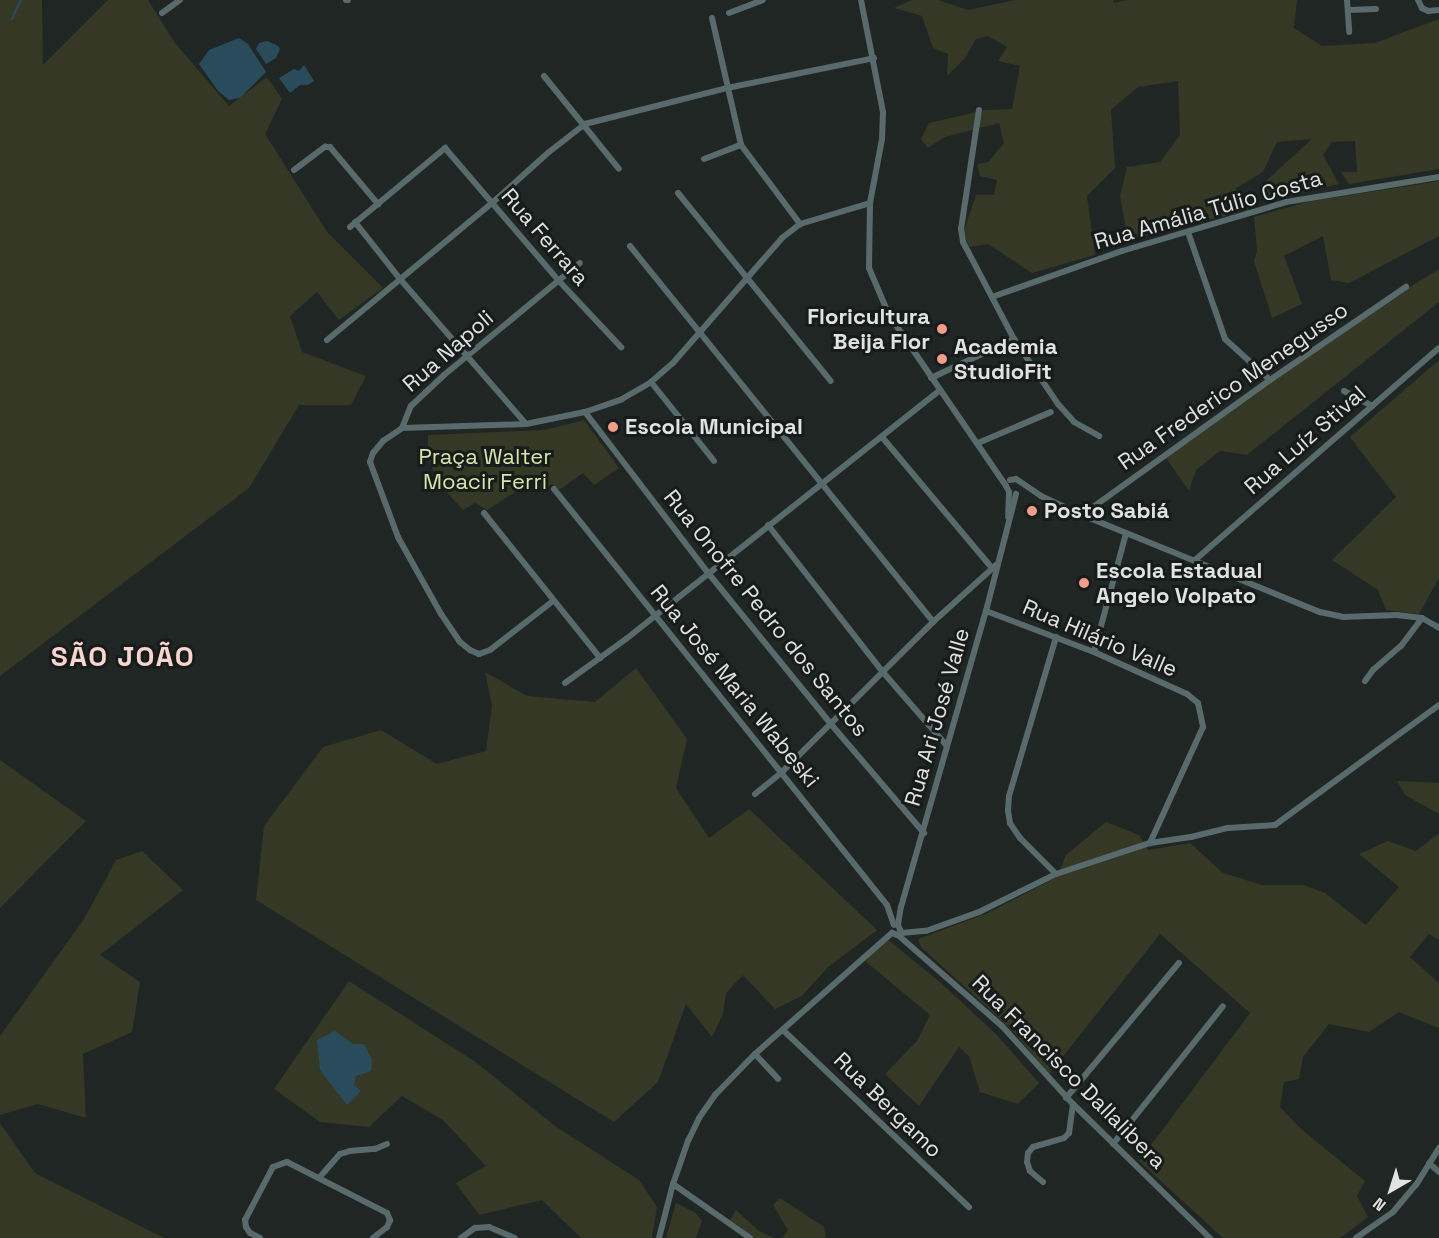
<!DOCTYPE html>
<html>
<head>
<meta charset="utf-8">
<style>
  body { margin:0 }
  #map { position:relative; width:1439px; height:1238px; overflow:hidden; background:#202624; font-family:"Space Grotesk",sans-serif }
  div>[style] { position:absolute }
  [style*='--x'] { left:calc(var(--x)*1px); top:calc(var(--y)*1px); width:calc(var(--w)*1px); rotate:calc(var(--a)*1deg) }
  .green>* { inset:0; background:#343825 }
  .water>* { inset:0; background:#2a4b5c }
  .stream>* { height:2px; margin:-1px; padding:0 1px; transform-origin:1px; border-radius:1px; background:#2a4b5c }
  .minor>* { height:6px; margin:-3px; padding:0 3px; transform-origin:3px; border-radius:3px; background:#586a6c }
  .dots>* { width:16px; height:16px; translate:-50% -50%; box-sizing:border-box; border:3px solid #171c1b; border-radius:50% }
  span { translate:-50% -50%; white-space:nowrap; text-align:center; line-height:1.15; -webkit-text-stroke:6px #171c1b; paint-order:stroke }
  .street-label { font-size:22px; color:#e0e3e2 }
  .poi-label { font-size:22px; color:#e0e3e2; font-weight:700 }
  .right { translate:-100% -50%; text-align:right }
  .left { translate:0 -50%; text-align:left }
  .park-label { font-size:22px; color:#d8e5aa }
  .district-label { font-size:28px; color:#f8d6cf; font-weight:700; letter-spacing:1.5px }
  .north { position:absolute; left:1361px; top:1160px; width:60px; height:60px; -webkit-text-stroke:4px #171c1b; paint-order:stroke; rotate:219deg; font-size:16px; font-weight:700; line-height:24px; text-align:center; color:#e0e3e2 }
  .north::after { content:''; display:block; margin:auto; width:21px; height:27px; background:#e0e3e2; clip-path:polygon(50% 0,100% 100%,50% 72%,0 100%) }
</style>
</head>
<body>
<div id="map">
  <div class="green">
    <div style="clip-path:polygon(0 0,42px 0,43px 65px,108px 0,148px 0,175px 43px,229px 106px,267px 77px,282px 99px,265px 134px,327px 232px,383px 288px,339px 320px,317px 292px,290px 316px,302px 352px,366px 376px,351px 405px,299px 405px,249px 488px,0 676px)"></div>
    <div style="clip-path:polygon(912px 0,938px 0,968px 10px,1015px 0,1113px 0,1114px 3px,1127px 0,1297px 0,1294px 28px,1322px 46px,1375px 43px,1439px 19px,1439px 169px,1349px 184px,1341px 172px,1357px 172px,1355px 141px,1332px 142px,1323px 155px,1339px 184px,1264px 202px,1267px 180px,1312px 139px,1277px 142px,1263px 172px,1236px 188px,1249px 210px,1128px 240px,1120px 196px,1127px 167px,1160px 162px,1180px 135px,1178px 81px,1138px 87px,1111px 110px,1115px 168px,1087px 196px,1095px 255px,1032px 273px,988px 244px,970px 247px,963px 233px,976px 195px,994px 195px,997px 180px,980px 176px,977px 164px,988px 162px,1004px 143px,999px 123px,945px 137px,928px 148px,921px 139px,929px 123px,985px 110px,1012px 109px,1020px 66px,998px 61px,1007px 47px,988px 36px,976px 39px,965px 58px,947px 76px,948px 54px,933px 48px,922px 16px,894px 8px)"></div>
    <div style="clip-path:polygon(1439px 181px,1439px 236px,1349px 283px,1331px 280px,1323px 236px,1284px 256px,1302px 304px,1272px 318px,1254px 261px,1257px 251px,1254px 217px,1307px 202px)"></div>
    <div style="clip-path:polygon(1439px 269px,1439px 302px,1247px 455px,1220px 451px,1196px 470px,1189px 491px,1166px 458px,1215px 421px,1376px 308px)"></div>
    <div style="clip-path:polygon(1439px 360px,1439px 578px,1419px 614px,1386px 610px,1378px 590px,1332px 560px,1396px 497px,1350px 437px)"></div>
    <div style="clip-path:polygon(584px 420px,619px 468px,594px 485px,583px 473px,559px 490px,552px 484px,544px 491px,532px 481px,487px 510px,475px 503px,463px 510px,440px 485px,428px 460px,428px 435px,545px 430px)"></div>
    <div style="clip-path:polygon(636px 668px,687px 739px,676px 788px,709px 838px,749px 809px,877px 930px,827px 968px,802px 996px,775px 1009px,743px 975px,726px 993px,723px 1014px,712px 1037px,686px 1004px,658px 1082px,614px 1122px,256px 900px,264px 826px,323px 747px,381px 730px,437px 764px,486px 751px,492px 706px,485px 672px,527px 696px,595px 702px)"></div>
    <div style="clip-path:polygon(0 760px,86px 821px,0 908px)"></div>
    <div style="clip-path:polygon(1397px 781px,1439px 783px,1439px 814px,1405px 795px)"></div>
    <div style="clip-path:polygon(1106px 822px,1139px 835px,1148px 850px,1190px 843px,1223px 873px,1262px 885px,1304px 885px,1325px 893px,1366px 925px,1399px 887px,1359px 854px,1388px 841px,1416px 851px,1439px 833px,1439px 940px,1429px 934px,1410px 957px,1439px 983px,1439px 1028px,1399px 1012px,1369px 1032px,1329px 1024px,1303px 1057px,1299px 1079px,1284px 1082px,1280px 1107px,1301px 1129px,1365px 1181px,1357px 1196px,1368px 1217px,1340px 1238px,1223px 1238px,1139px 1161px,1250px 1013px,1160px 934px,1049px 1074px,1011px 1029px,921px 947px,918px 939px,988px 913px,1057px 877px,1066px 855px)"></div>
    <div style="clip-path:polygon(142px 851px,183px 890px,100px 955px,140px 982px,132px 1032px,83px 1054px,86px 1118px,38px 1104px,0 1115px,0 1036px,84px 919px,116px 860px)"></div>
    <div style="clip-path:polygon(887px 939px,941px 983px,997px 1035px,1039px 1083px,1018px 1104px,980px 1092px,969px 1056px,959px 1047px,919px 1106px,885px 1074px,917px 1041px,930px 1015px,865px 961px)"></div>
    <div style="clip-path:polygon(349px 981px,477px 1063px,555px 1126px,639px 1180px,657px 1207px,652px 1238px,581px 1238px,542px 1200px,479px 1215px,456px 1183px,486px 1166px,443px 1120px,402px 1096px,369px 1127px,320px 1122px,274px 1089px)"></div>
    <div style="clip-path:polygon(0 1123px,35px 1173px,164px 1238px,0 1238px)"></div>
    <div style="clip-path:polygon(780px 1198px,824px 1227px,826px 1238px,782px 1238px,788px 1230px,773px 1205px)"></div>
    <div style="clip-path:polygon(676px 1203px,696px 1213px,702px 1221px,696px 1238px,666px 1238px)"></div>
    <div style="clip-path:polygon(736px 1210px,759px 1231px,774px 1238px,755px 1238px,730px 1220px)"></div>
  </div>
  <div class="water">
    <div style="clip-path:polygon(239px 38px,248px 44px,266px 72px,240px 98px,229px 100px,218px 91px,199px 64px,209px 50px)"></div>
    <div style="clip-path:polygon(267px 41px,278px 46px,280px 49px,276px 58px,266px 64px,256px 49px,259px 43px)"></div>
    <div style="clip-path:polygon(304px 65px,314px 81px,308px 85px,300px 85px,290px 93px,279px 78px,294px 69px,299px 71px)"></div>
    <div style="clip-path:polygon(335px 1031px,353px 1044px,364px 1044px,372px 1059px,371px 1071px,356px 1076px,354px 1085px,361px 1091px,347px 1105px,320px 1070px,317px 1040px)"></div>
  </div>
  <div class="stream">
    <div style="--x:12;--y:19;--w:21;--a:-65"></div>
  </div>
  <div class="minor">
    <div style="--x:346;--y:0;--w:2;--a:0"></div>
    <div style="--x:861;--y:0;--w:114;--a:78.9"></div>
    <div style="--x:883;--y:112;--w:27;--a:92"></div>
    <div style="--x:882;--y:139;--w:65;--a:100.6"></div>
    <div style="--x:870;--y:203;--w:65;--a:90.9"></div>
    <div style="--x:869;--y:268;--w:51;--a:66.9"></div>
    <div style="--x:889;--y:315;--w:207;--a:55.6"></div>
    <div style="--x:1006;--y:486;--w:7;--a:63"></div>
    <div style="--x:1009;--y:492;--w:25;--a:92"></div>
    <div style="--x:1347;--y:0;--w:32;--a:86"></div>
    <div style="--x:1418;--y:0;--w:9;--a:63"></div>
    <div style="--x:1422;--y:8;--w:7;--a:27"></div>
    <div style="--x:1428;--y:11;--w:11;--a:-5"></div>
    <div style="--x:1348;--y:10;--w:28;--a:-2"></div>
    <div style="--x:162;--y:13;--w:22;--a:-36"></div>
    <div style="--x:729;--y:13;--w:36;--a:-21"></div>
    <div style="--x:712;--y:18;--w:130;--a:77.1"></div>
    <div style="--x:741;--y:145;--w:99;--a:53.2"></div>
    <div style="--x:544;--y:76;--w:119;--a:51.1"></div>
    <div style="--x:979;--y:110;--w:120;--a:98.6"></div>
    <div style="--x:961;--y:229;--w:13;--a:81"></div>
    <div style="--x:963;--y:242;--w:110;--a:62.3"></div>
    <div style="--x:1014;--y:339;--w:78;--a:55.9"></div>
    <div style="--x:1058;--y:404;--w:24;--a:48"></div>
    <div style="--x:1074;--y:422;--w:29;--a:29"></div>
    <div style="--x:704;--y:159;--w:40;--a:-21"></div>
    <div style="--x:294;--y:170;--w:39;--a:-37"></div>
    <div style="--x:325;--y:147;--w:5;--a:0"></div>
    <div style="--x:330;--y:147;--w:75;--a:49.9"></div>
    <div style="--x:678;--y:193;--w:242;--a:50.9"></div>
    <div style="--x:355;--y:222;--w:73;--a:51.7"></div>
    <div style="--x:400;--y:279;--w:192;--a:49"></div>
    <div style="--x:350;--y:227;--w:124;--a:-39.7"></div>
    <div style="--x:445;--y:148;--w:175;--a:49.4"></div>
    <div style="--x:559;--y:281;--w:91;--a:46.8"></div>
    <div style="--x:1188;--y:232;--w:113;--a:70.9"></div>
    <div style="--x:1225;--y:339;--w:61;--a:42.3"></div>
    <div style="--x:630;--y:246;--w:483;--a:51.1"></div>
    <div style="--x:992;--y:297;--w:138;--a:-19.5"></div>
    <div style="--x:1122;--y:251;--w:171;--a:-16.6"></div>
    <div style="--x:1286;--y:202;--w:155;--a:-9.3"></div>
    <div style="--x:327;--y:340;--w:214;--a:-39.7"></div>
    <div style="--x:492;--y:203;--w:76;--a:-41.8"></div>
    <div style="--x:549;--y:152;--w:46;--a:-37.9"></div>
    <div style="--x:585;--y:124;--w:146;--a:-14.2"></div>
    <div style="--x:727;--y:88;--w:150;--a:-11.5"></div>
    <div style="--x:931;--y:378;--w:92;--a:-25.2"></div>
    <div style="--x:651;--y:382;--w:101;--a:51.4"></div>
    <div style="--x:1344;--y:391;--w:32;--a:28"></div>
    <div style="--x:585;--y:412;--w:204;--a:52.6"></div>
    <div style="--x:709;--y:574;--w:192;--a:50.9"></div>
    <div style="--x:830;--y:723;--w:145;--a:49.5"></div>
    <div style="--x:402;--y:428;--w:124;--a:-1.8"></div>
    <div style="--x:526;--y:424;--w:60;--a:-11.5"></div>
    <div style="--x:585;--y:412;--w:39;--a:-19"></div>
    <div style="--x:622;--y:399;--w:34;--a:-30"></div>
    <div style="--x:651;--y:382;--w:29;--a:-41"></div>
    <div style="--x:673;--y:363;--w:166;--a:-48.9"></div>
    <div style="--x:782;--y:238;--w:23;--a:-38"></div>
    <div style="--x:800;--y:224;--w:73;--a:-16.7"></div>
    <div style="--x:882;--y:437;--w:171;--a:50"></div>
    <div style="--x:978;--y:443;--w:79;--a:-23"></div>
    <div style="--x:1010;--y:480;--w:6;--a:-9"></div>
    <div style="--x:1016;--y:479;--w:30;--a:34"></div>
    <div style="--x:1041;--y:496;--w:45;--a:24.9"></div>
    <div style="--x:1082;--y:515;--w:257;--a:22.2"></div>
    <div style="--x:1320;--y:612;--w:24;--a:12"></div>
    <div style="--x:1343;--y:617;--w:54;--a:-2.1"></div>
    <div style="--x:1397;--y:615;--w:25;--a:7"></div>
    <div style="--x:1422;--y:618;--w:20;--a:30"></div>
    <div style="--x:554;--y:489;--w:533;--a:51.32"></div>
    <div style="--x:887;--y:905;--w:21;--a:71"></div>
    <div style="--x:484;--y:513;--w:186;--a:51.3"></div>
    <div style="--x:1082;--y:515;--w:231;--a:-35.7"></div>
    <div style="--x:1270;--y:380;--w:165;--a:-34.4"></div>
    <div style="--x:768;--y:525;--w:185;--a:52"></div>
    <div style="--x:882;--y:671;--w:99;--a:49.1"></div>
    <div style="--x:1195;--y:560;--w:323;--a:-41"></div>
    <div style="--x:553;--y:601;--w:80;--a:142.1"></div>
    <div style="--x:490;--y:650;--w:12;--a:160"></div>
    <div style="--x:479;--y:654;--w:10;--a:-156"></div>
    <div style="--x:470;--y:650;--w:13;--a:-141"></div>
    <div style="--x:460;--y:642;--w:34;--a:-124"></div>
    <div style="--x:441;--y:614;--w:88;--a:-119.2"></div>
    <div style="--x:398;--y:537;--w:80;--a:-110.5"></div>
    <div style="--x:370;--y:462;--w:9;--a:-72"></div>
    <div style="--x:373;--y:453;--w:16;--a:-50"></div>
    <div style="--x:383;--y:441;--w:23;--a:-34"></div>
    <div style="--x:402;--y:428;--w:24;--a:-68"></div>
    <div style="--x:411;--y:406;--w:45;--a:-43.2"></div>
    <div style="--x:444;--y:375;--w:176;--a:-39.5"></div>
    <div style="--x:986;--y:611;--w:116;--a:20.8"></div>
    <div style="--x:1094;--y:652;--w:102;--a:24.3"></div>
    <div style="--x:1187;--y:694;--w:14;--a:39"></div>
    <div style="--x:1198;--y:703;--w:25;--a:78"></div>
    <div style="--x:1203;--y:727;--w:128;--a:114.6"></div>
    <div style="--x:1094;--y:652;--w:123;--a:-74.9"></div>
    <div style="--x:1365;--y:681;--w:14;--a:-54"></div>
    <div style="--x:1373;--y:670;--w:37;--a:-41"></div>
    <div style="--x:1401;--y:646;--w:35;--a:-53"></div>
    <div style="--x:565;--y:683;--w:75;--a:-35.8"></div>
    <div style="--x:626;--y:639;--w:401;--a:-38.4"></div>
    <div style="--x:755;--y:794;--w:33;--a:-39"></div>
    <div style="--x:781;--y:773;--w:214;--a:-44.8"></div>
    <div style="--x:933;--y:622;--w:85;--a:-42.1"></div>
    <div style="--x:1056;--y:874;--w:51;--a:-135"></div>
    <div style="--x:1020;--y:838;--w:18;--a:-124"></div>
    <div style="--x:1010;--y:823;--w:13;--a:-99"></div>
    <div style="--x:1008;--y:810;--w:14;--a:-86"></div>
    <div style="--x:1009;--y:796;--w:166;--a:-73.5"></div>
    <div style="--x:892;--y:933;--w:5;--a:22"></div>
    <div style="--x:897;--y:935;--w:5;--a:-37"></div>
    <div style="--x:901;--y:932;--w:8;--a:-113"></div>
    <div style="--x:898;--y:925;--w:18;--a:-81"></div>
    <div style="--x:901;--y:907;--w:308;--a:-74"></div>
    <div style="--x:986;--y:611;--w:121;--a:-75.6"></div>
    <div style="--x:901;--y:933;--w:25;--a:-5"></div>
    <div style="--x:926;--y:931;--w:56;--a:-19.7"></div>
    <div style="--x:979;--y:912;--w:86;--a:-26.3"></div>
    <div style="--x:1056;--y:874;--w:99;--a:-18.3"></div>
    <div style="--x:1150;--y:843;--w:41;--a:-8.3"></div>
    <div style="--x:1191;--y:837;--w:38;--a:-14"></div>
    <div style="--x:1228;--y:828;--w:47;--a:-3.7"></div>
    <div style="--x:1275;--y:825;--w:203;--a:-36.2"></div>
    <div style="--x:898;--y:935;--w:138;--a:41.2"></div>
    <div style="--x:1002;--y:1026;--w:105;--a:47.7"></div>
    <div style="--x:1073;--y:1104;--w:192;--a:44.4"></div>
    <div style="--x:783;--y:1030;--w:257;--a:43.6"></div>
    <div style="--x:755;--y:1054;--w:34;--a:47"></div>
    <div style="--x:1066;--y:1098;--w:176;--a:-50.1"></div>
    <div style="--x:1113;--y:1144;--w:176;--a:-51.4"></div>
    <div style="--x:1429;--y:1163;--w:13;--a:42"></div>
    <div style="--x:319;--y:1178;--w:32;--a:-49"></div>
    <div style="--x:340;--y:1154;--w:10;--a:-17"></div>
    <div style="--x:350;--y:1151;--w:25;--a:-5"></div>
    <div style="--x:375;--y:1149;--w:13;--a:-23"></div>
    <div style="--x:1043;--y:1182;--w:17;--a:-140"></div>
    <div style="--x:1030;--y:1171;--w:9;--a:-108"></div>
    <div style="--x:1027;--y:1162;--w:9;--a:-84"></div>
    <div style="--x:1028;--y:1153;--w:8;--a:-50"></div>
    <div style="--x:1033;--y:1147;--w:32;--a:-16"></div>
    <div style="--x:1064;--y:1138;--w:7;--a:-45"></div>
    <div style="--x:1069;--y:1133;--w:29;--a:-82"></div>
    <div style="--x:673;--y:1184;--w:94;--a:35"></div>
    <div style="--x:260;--y:1238;--w:11;--a:-153"></div>
    <div style="--x:250;--y:1233;--w:7;--a:-124"></div>
    <div style="--x:246;--y:1227;--w:7;--a:-98"></div>
    <div style="--x:245;--y:1220;--w:60;--a:-62.2"></div>
    <div style="--x:273;--y:1167;--w:15;--a:-20"></div>
    <div style="--x:287;--y:1162;--w:112;--a:27"></div>
    <div style="--x:387;--y:1213;--w:8;--a:67"></div>
    <div style="--x:390;--y:1220;--w:8;--a:113"></div>
    <div style="--x:387;--y:1227;--w:18;--a:142"></div>
    <div style="--x:461;--y:1238;--w:17;--a:-36"></div>
    <div style="--x:475;--y:1228;--w:14;--a:-4"></div>
    <div style="--x:489;--y:1227;--w:28;--a:23"></div>
    <div style="--x:659;--y:1238;--w:56;--a:-75.5"></div>
    <div style="--x:673;--y:1184;--w:46;--a:-70.8"></div>
    <div style="--x:688;--y:1141;--w:25;--a:-64"></div>
    <div style="--x:699;--y:1118;--w:28;--a:-55"></div>
    <div style="--x:715;--y:1095;--w:57;--a:-45.7"></div>
    <div style="--x:755;--y:1054;--w:183;--a:-41.5"></div>
    <div style="--x:1356;--y:1238;--w:45;--a:-35.1"></div>
    <div style="--x:1393;--y:1212;--w:35;--a:-50"></div>
    <div style="--x:1416;--y:1185;--w:44;--a:-58.1"></div>
  </div>
  <div class="dots">
    <div style="left:942px;top:329px;background:#f49d8b"></div>
    <div style="left:942px;top:359px;background:#f49d8b"></div>
    <div style="left:613px;top:427px;background:#f49d8b"></div>
    <div style="left:1032px;top:511px;background:#f49d8b"></div>
    <div style="left:1084px;top:583px;background:#f49d8b"></div>
  </div>
  <div class="street-label">
    <span style="left:1208px;top:210px;rotate:-16deg">Rua Amália Túlio Costa</span>
    <span style="left:545px;top:237px;rotate:49deg">Rua Ferrara</span>
    <span style="left:448px;top:351px;rotate:-41deg">Rua Napoli</span>
    <span style="left:1233px;top:386px;rotate:-35deg">Rua Frederico Menegusso</span>
    <span style="left:1305px;top:440px;rotate:-41deg">Rua Luíz Stival</span>
    <span style="left:766px;top:613px;rotate:51deg">Rua Onofre Pedro dos Santos</span>
    <span style="left:1100px;top:638px;rotate:23deg">Rua Hilário Valle</span>
    <span style="left:735px;top:686px;rotate:51deg">Rua José Maria Wabeski</span>
    <span style="left:937px;top:717px;rotate:-74deg">Rua Ari José Valle</span>
    <span style="left:1069px;top:1072px;rotate:45deg">Rua Francisco Dallalibera</span>
    <span style="left:888px;top:1105px;rotate:44deg">Rua Bergamo</span>
  </div>
  <div class="poi-label">
    <span class="right" style="left:930px;top:329px">Floricultura<br>Beija Flor</span>
    <span class="left" style="left:954px;top:359px">Academia<br>StudioFit</span>
    <span class="left" style="left:625px;top:427px">Escola Municipal</span>
    <span class="left" style="left:1044px;top:511px">Posto Sabiá</span>
    <span class="left" style="left:1096px;top:583px">Escola Estadual<br>Angelo Volpato</span>
  </div>
  <div class="park-label">
    <span style="left:485px;top:469px">Praça Walter<br>Moacir Ferri</span>
  </div>
  <div class="district-label">
    <span style="left:123px;top:656px">SÃO JOÃO</span>
  </div>
  <div class="north">N</div>
</div>
</body>
</html>
